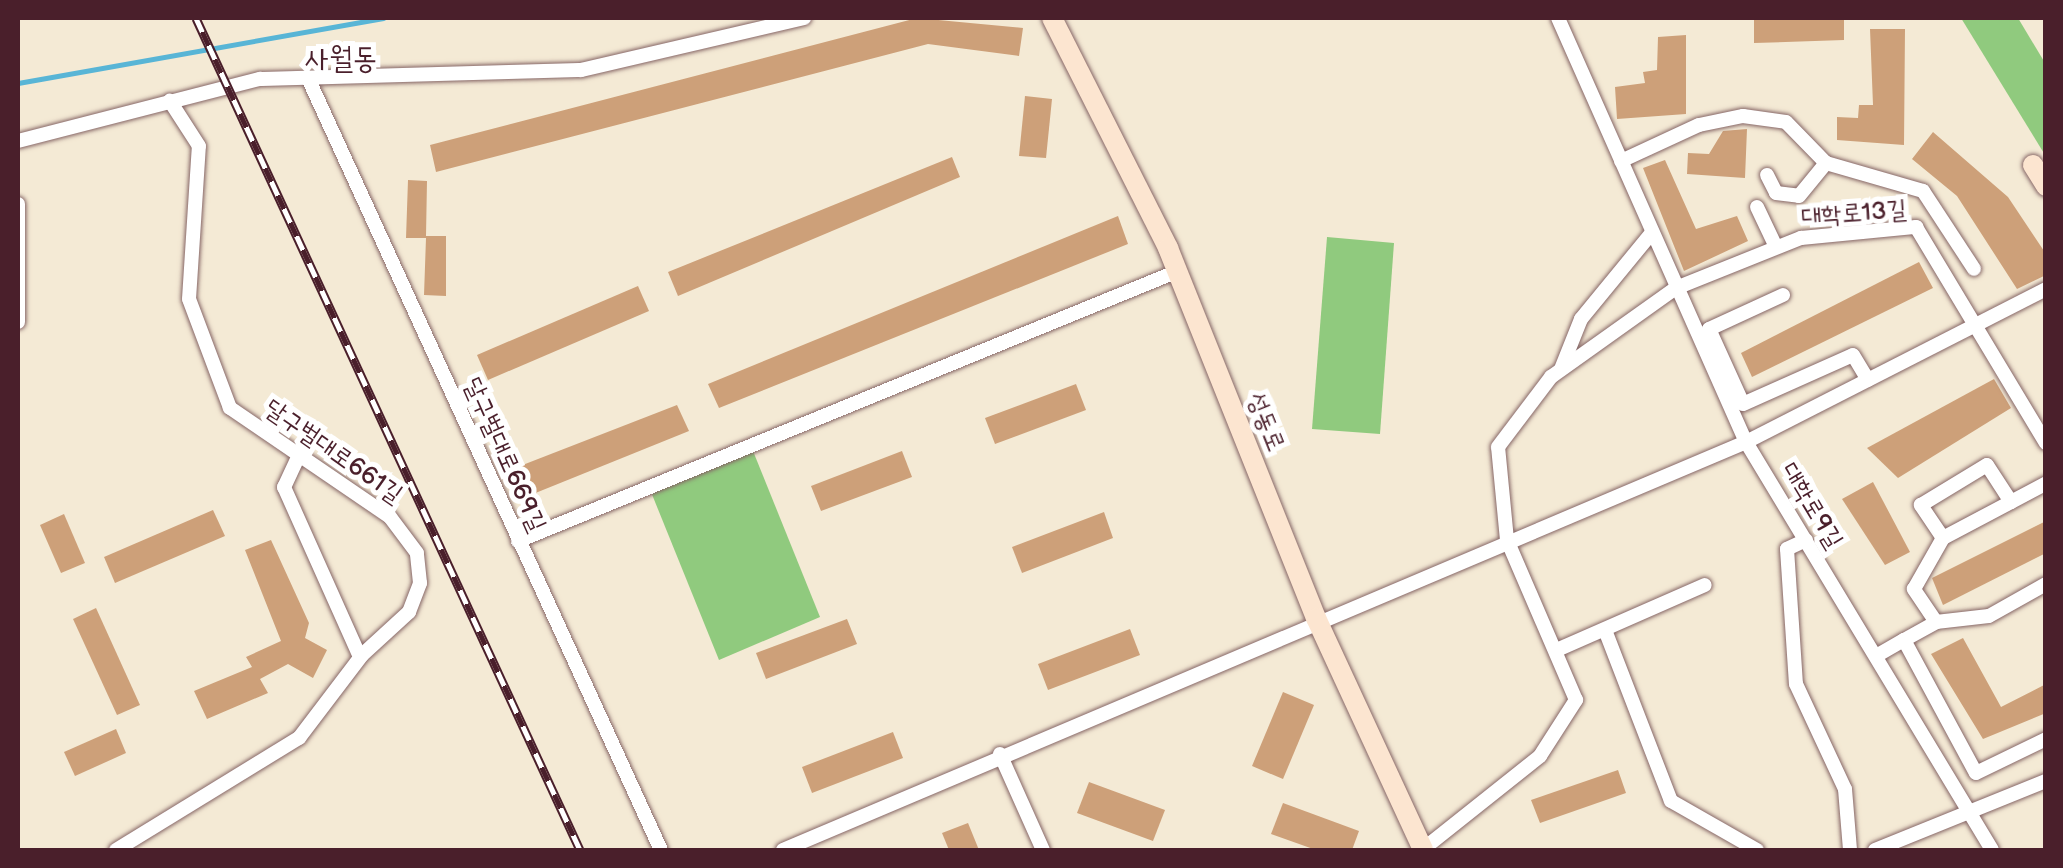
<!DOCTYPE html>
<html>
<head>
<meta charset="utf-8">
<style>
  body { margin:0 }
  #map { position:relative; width:2063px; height:868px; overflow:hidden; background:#f4ead5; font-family:"Balsamiq Sans","Poor Story",sans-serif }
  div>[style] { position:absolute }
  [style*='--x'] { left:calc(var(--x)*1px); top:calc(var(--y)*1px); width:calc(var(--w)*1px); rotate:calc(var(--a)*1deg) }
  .green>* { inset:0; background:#90ca7e }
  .stream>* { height:5px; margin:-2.5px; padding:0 2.5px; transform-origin:2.5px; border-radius:2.5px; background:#58b5d6 }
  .building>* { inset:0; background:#cda079 }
  .roads { filter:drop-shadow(0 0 2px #866666) drop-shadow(0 0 2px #866666) }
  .street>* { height:14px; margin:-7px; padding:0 7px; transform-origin:7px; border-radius:7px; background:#fff }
  .secondary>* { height:20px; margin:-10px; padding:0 10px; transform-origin:10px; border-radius:10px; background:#fce5d0 }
  .rail>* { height:9px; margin-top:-4.5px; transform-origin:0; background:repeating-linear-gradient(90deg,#fff 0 15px,#4a1f2b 0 30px); box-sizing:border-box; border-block:2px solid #4a1f2b }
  span { translate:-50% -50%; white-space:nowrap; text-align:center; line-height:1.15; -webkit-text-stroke:10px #fff; paint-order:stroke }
  .street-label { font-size:25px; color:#4a1f2b }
  .quarter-label { font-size:30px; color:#4a1f2b }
  .frame { position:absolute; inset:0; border:20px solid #4a1f2b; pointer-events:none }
</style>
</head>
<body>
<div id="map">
  <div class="green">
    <div style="clip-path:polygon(1961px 18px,2018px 18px,2045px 63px,2045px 155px)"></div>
    <div style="clip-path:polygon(1327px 237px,1394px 243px,1380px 434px,1312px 429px)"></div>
    <div style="clip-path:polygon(751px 446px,820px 617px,719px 660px,649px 487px)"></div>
  </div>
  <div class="stream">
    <div style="--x:18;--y:83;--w:371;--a:-10.1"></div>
  </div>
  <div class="building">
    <div style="clip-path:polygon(917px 18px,1023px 28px,1019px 56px,928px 44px,436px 172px,430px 145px)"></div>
    <div style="clip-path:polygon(1754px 18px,1844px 18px,1844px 40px,1754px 43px)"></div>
    <div style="clip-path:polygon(1870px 29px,1905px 29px,1904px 145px,1837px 140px,1837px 117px,1858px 118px,1859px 105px,1873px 105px)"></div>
    <div style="clip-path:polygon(1686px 35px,1686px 114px,1617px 119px,1615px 87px,1645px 83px,1643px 72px,1657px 70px,1658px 37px)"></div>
    <div style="clip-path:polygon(1025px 96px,1052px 99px,1046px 158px,1019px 156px)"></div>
    <div style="clip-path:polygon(1747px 129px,1745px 178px,1687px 174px,1688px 153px,1709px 154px,1723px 131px)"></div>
    <div style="clip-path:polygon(1933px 132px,2008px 197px,2046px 254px,2046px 275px,2017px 289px,1957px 196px,1912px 159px)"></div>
    <div style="clip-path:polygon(952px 157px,960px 177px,678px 296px,668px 272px)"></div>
    <div style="clip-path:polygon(1665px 160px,1696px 229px,1737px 216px,1748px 241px,1684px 271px,1643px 168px)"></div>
    <div style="clip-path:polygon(408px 180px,427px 181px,426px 236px,446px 236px,446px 296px,424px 295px,426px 238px,406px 238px)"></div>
    <div style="clip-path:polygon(1118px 216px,1128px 244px,719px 408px,708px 384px)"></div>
    <div style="clip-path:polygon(1919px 262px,1933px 288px,1752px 377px,1741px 353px)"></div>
    <div style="clip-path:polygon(638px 286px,649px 311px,488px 380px,477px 355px)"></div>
    <div style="clip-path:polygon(1994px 379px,2011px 408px,1898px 478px,1867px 448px)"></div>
    <div style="clip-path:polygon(1076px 384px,1086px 410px,995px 444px,985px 418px)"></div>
    <div style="clip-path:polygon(677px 405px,689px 431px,533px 494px,520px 466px)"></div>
    <div style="clip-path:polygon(902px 451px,912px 477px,821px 511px,811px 486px)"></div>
    <div style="clip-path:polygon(1873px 482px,1910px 552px,1885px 565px,1842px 499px)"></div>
    <div style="clip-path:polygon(213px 510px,225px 536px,115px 583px,104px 557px)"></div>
    <div style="clip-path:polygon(1104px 512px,1113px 538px,1022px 573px,1012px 547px)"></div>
    <div style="clip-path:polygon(64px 514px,85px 563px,61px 573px,40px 525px)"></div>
    <div style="clip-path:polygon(2046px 521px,2046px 553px,1943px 605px,1932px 578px)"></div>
    <div style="clip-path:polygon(271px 540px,309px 623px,305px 638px,327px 650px,313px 678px,288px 664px,260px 679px,268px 693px,207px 719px,194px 691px,252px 667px,246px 657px,281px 641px,245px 550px)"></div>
    <div style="clip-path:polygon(96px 608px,140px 705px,117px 715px,73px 619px)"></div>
    <div style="clip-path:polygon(847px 619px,857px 644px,766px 679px,756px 653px)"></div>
    <div style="clip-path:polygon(1130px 629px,1140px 655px,1048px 690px,1038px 664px)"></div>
    <div style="clip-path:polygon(1963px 638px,2001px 707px,2046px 684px,2046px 713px,1983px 739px,1931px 654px)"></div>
    <div style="clip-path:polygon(1283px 692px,1314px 705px,1283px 779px,1252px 766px)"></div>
    <div style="clip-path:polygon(116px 729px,126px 753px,75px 776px,64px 752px)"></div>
    <div style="clip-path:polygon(893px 732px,903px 758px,812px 793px,802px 767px)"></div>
    <div style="clip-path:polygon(1618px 770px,1626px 793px,1540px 823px,1531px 800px)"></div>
    <div style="clip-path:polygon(1089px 782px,1165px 810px,1153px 841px,1077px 813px)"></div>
    <div style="clip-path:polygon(1283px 803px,1359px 831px,1352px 850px,1316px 850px,1271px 834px)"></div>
    <div style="clip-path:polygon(968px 823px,979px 850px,949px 850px,942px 833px)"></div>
  </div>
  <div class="roads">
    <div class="street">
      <div style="--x:1558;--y:18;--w:464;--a:66.1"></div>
      <div style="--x:1746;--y:442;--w:476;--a:58.9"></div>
      <div style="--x:308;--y:78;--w:849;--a:65.43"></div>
      <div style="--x:18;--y:141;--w:250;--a:-14.4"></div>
      <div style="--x:260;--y:79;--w:321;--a:-1.6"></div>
      <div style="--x:581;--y:70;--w:229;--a:-13.1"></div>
      <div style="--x:1621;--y:161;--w:86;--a:-24.8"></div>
      <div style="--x:1699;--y:125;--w:45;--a:-11.6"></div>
      <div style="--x:1743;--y:116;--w:43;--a:7.9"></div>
      <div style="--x:1786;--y:122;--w:57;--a:45.7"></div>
      <div style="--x:1826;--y:163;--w:101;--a:16.1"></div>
      <div style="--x:1923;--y:191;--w:93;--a:56.8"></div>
      <div style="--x:1767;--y:175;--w:20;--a:63"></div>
      <div style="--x:1776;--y:193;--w:23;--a:7"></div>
      <div style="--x:1799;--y:196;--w:43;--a:-50.7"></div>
      <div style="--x:18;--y:204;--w:118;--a:90"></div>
      <div style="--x:1757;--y:207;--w:44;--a:64.6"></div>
      <div style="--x:1783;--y:295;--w:81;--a:155.3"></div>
      <div style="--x:1709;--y:329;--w:82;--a:65.6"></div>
      <div style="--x:1743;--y:404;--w:120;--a:-24"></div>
      <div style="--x:1853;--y:355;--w:29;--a:59"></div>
      <div style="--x:1561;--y:369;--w:54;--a:-68.2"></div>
      <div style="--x:1581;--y:319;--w:109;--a:-50.6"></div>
      <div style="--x:300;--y:453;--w:38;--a:115"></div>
      <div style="--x:284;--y:487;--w:186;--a:65.9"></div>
      <div style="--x:2011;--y:502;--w:40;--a:-28"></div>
      <div style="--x:1806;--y:540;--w:21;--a:155"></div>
      <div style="--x:1787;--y:549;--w:135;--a:86.2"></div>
      <div style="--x:1796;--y:684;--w:116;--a:65"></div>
      <div style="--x:1845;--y:789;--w:61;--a:85.3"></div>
      <div style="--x:518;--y:541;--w:713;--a:-22.25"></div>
      <div style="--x:1936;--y:622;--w:53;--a:-6.5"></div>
      <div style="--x:1989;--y:616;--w:65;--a:-29.3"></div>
      <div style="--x:1605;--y:630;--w:183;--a:68.9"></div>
      <div style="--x:1671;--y:801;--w:99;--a:29.7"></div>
      <div style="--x:1904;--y:640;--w:37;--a:-29"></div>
      <div style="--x:1936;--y:622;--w:40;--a:-124"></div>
      <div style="--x:1914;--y:589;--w:59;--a:-60.4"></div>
      <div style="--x:1943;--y:538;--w:40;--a:-124"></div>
      <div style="--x:1921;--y:505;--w:77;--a:-31.2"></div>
      <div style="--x:1987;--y:465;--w:44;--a:57"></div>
      <div style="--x:2011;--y:502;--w:77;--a:152.1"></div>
      <div style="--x:1559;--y:649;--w:159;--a:-23.7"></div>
      <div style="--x:1876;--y:656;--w:32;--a:-30"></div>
      <div style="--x:1904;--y:640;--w:151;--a:61.6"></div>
      <div style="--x:1976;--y:773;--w:78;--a:-25.9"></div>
      <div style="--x:1000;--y:754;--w:105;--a:65.9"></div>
      <div style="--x:116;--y:850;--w:215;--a:-31.5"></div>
      <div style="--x:299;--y:738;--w:104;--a:-52.8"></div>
      <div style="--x:362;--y:655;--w:64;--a:-42.5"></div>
      <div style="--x:409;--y:612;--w:31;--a:-69"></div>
      <div style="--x:420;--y:583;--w:30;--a:-96"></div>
      <div style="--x:417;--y:553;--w:45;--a:-126.9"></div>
      <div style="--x:390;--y:517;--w:194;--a:-145.7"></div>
      <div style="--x:230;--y:408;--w:116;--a:-110.6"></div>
      <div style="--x:189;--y:299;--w:153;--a:-86.3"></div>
      <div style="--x:199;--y:146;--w:54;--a:-122.8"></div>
      <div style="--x:783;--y:850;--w:1046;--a:-22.96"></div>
      <div style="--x:1746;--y:442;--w:337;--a:-27"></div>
      <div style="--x:1422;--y:850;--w:151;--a:-38.5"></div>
      <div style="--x:1540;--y:756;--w:67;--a:-57.3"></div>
      <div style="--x:1576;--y:700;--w:174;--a:-113.3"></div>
      <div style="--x:1507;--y:540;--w:93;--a:-95.5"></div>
      <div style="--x:1498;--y:447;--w:88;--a:-52.9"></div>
      <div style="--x:1551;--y:377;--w:153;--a:-35.5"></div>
      <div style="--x:1676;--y:288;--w:135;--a:-21.8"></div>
      <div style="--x:1801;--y:238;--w:116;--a:-5.5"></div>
      <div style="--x:1916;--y:227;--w:252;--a:59"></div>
      <div style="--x:1875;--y:850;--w:184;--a:-22"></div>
    </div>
    <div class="secondary">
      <div style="--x:1052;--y:18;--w:258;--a:63.2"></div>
      <div style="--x:1168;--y:248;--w:399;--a:68.2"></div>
      <div style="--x:1316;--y:618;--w:255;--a:65.2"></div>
      <div style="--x:2033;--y:165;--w:25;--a:58"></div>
    </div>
  </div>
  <div class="rail">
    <div style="--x:196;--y:18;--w:916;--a:65.22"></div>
  </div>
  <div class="street-label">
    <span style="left:1854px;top:214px;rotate:-4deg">대학로13길</span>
    <span style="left:1265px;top:422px;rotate:68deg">성동로</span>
    <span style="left:333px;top:452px;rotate:35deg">달구벌대로661길</span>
    <span style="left:504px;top:455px;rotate:66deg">달구벌대로669길</span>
    <span style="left:1811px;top:506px;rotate:59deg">대학로9길</span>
  </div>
  <div class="quarter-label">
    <span style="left:341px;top:59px">사월동</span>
  </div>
  <div class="frame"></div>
</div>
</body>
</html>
